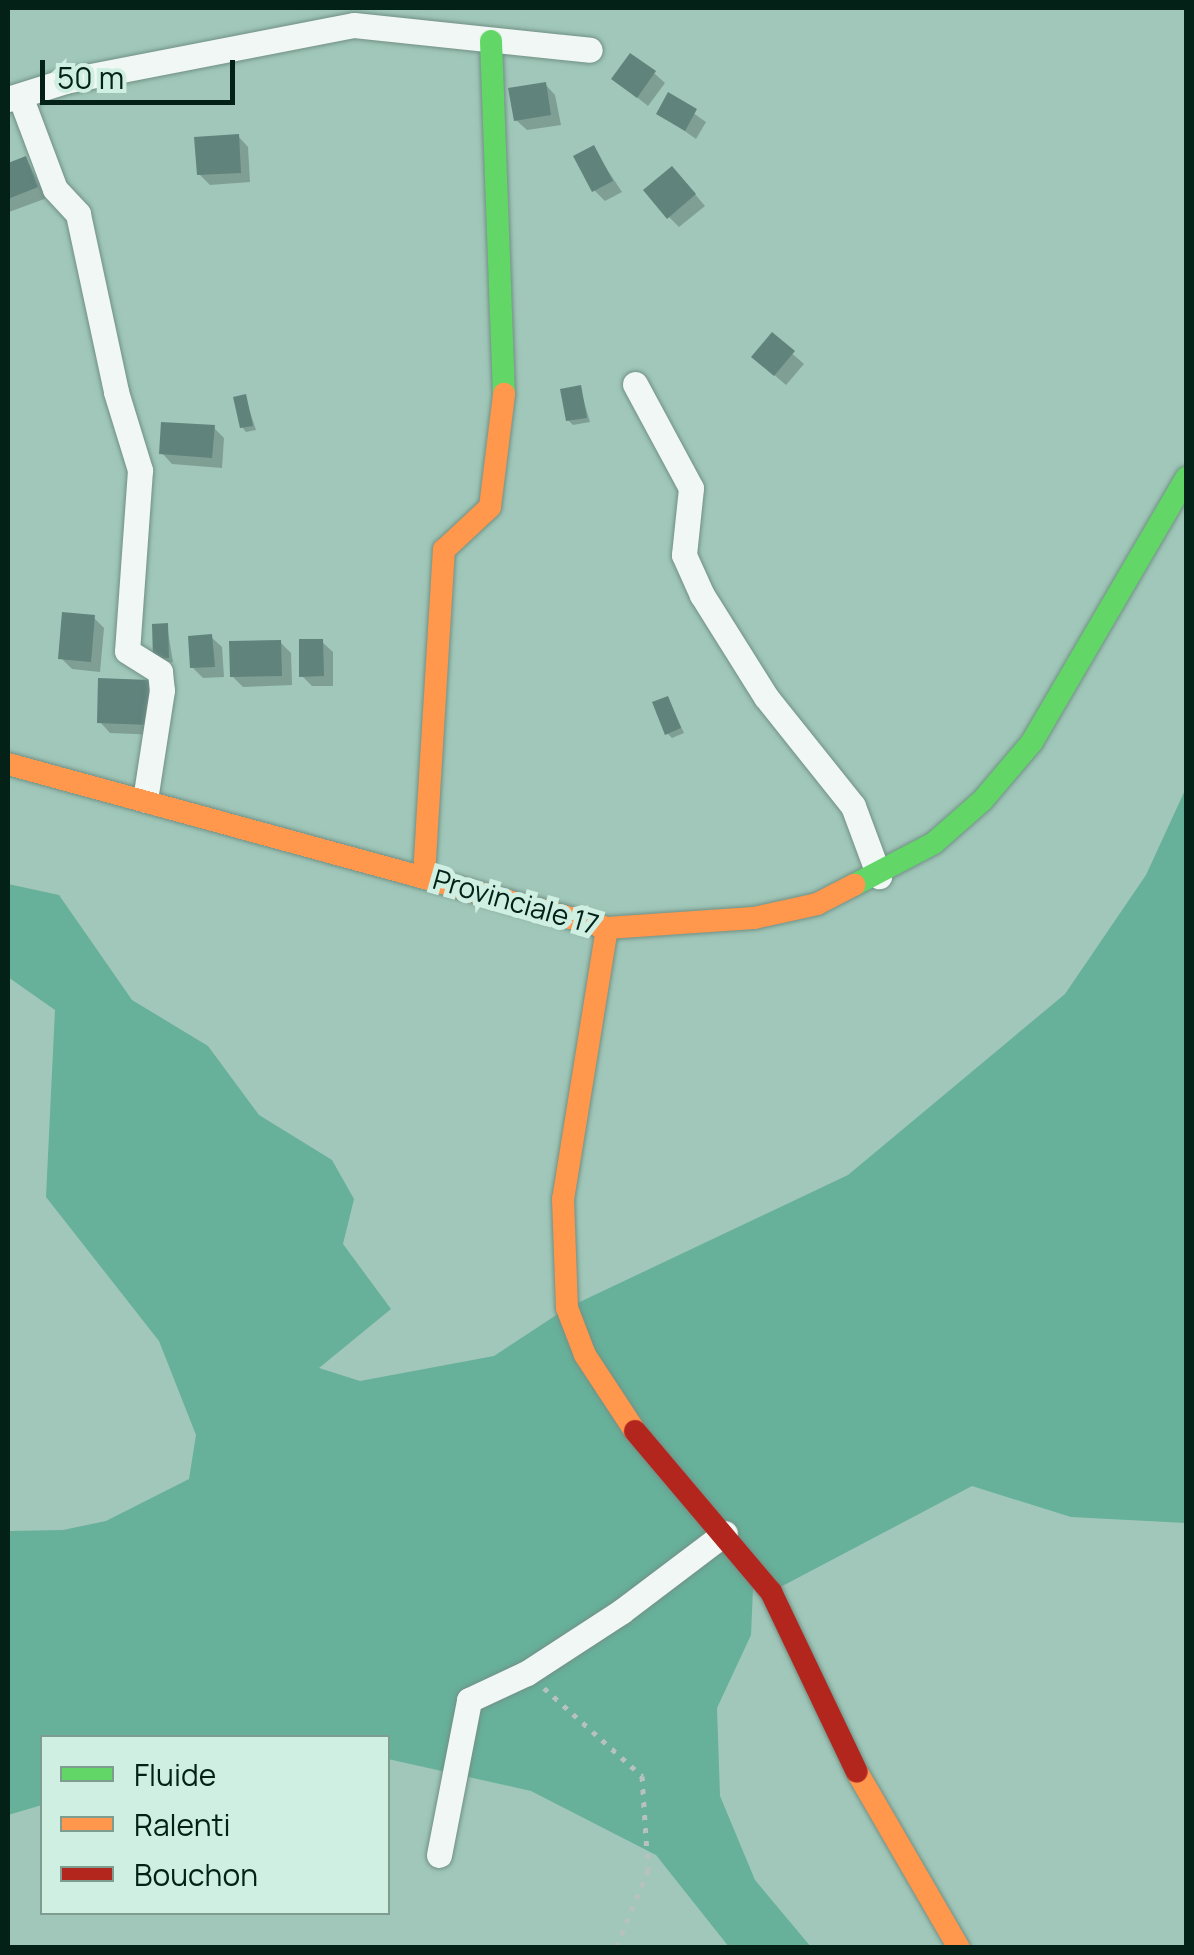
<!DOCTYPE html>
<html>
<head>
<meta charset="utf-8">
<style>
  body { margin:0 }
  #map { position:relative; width:1194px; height:1955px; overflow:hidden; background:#a0c7b9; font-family:Manrope,sans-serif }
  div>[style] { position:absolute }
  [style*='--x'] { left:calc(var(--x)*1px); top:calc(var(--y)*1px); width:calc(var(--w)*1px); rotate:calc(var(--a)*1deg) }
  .forest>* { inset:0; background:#67b09a }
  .shadow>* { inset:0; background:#0003 }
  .building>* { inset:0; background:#60837c }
  .path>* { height:5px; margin-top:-2.5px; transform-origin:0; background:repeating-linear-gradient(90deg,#b7c2be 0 5px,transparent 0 13px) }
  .roads { filter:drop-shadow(0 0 2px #719085) drop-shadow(0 0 2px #719085) }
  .street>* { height:25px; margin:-12.5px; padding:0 12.5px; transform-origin:12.5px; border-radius:12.5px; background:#f1f7f4 }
  .fast>* { height:22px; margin:-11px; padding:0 11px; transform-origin:11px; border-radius:11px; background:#63d668 }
  .slow>* { height:22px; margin:-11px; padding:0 11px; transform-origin:11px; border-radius:11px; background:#ff974d }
  .jam>* { height:22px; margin:-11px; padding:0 11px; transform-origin:11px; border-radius:11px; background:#b3261e }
  span { translate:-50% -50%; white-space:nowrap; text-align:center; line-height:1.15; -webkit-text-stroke:10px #ceefe2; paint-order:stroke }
  .street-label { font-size:28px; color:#042118 }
  .frame { position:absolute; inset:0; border:10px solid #042118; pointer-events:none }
  .legend { position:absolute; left:40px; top:1735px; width:350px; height:180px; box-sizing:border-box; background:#ceefe2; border:2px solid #7d9d91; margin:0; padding:12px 18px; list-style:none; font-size:30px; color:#042118 }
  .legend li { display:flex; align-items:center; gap:20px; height:50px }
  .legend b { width:50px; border:2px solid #7d9d91 }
  .scale { position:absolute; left:40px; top:60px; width:195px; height:45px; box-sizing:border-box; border:5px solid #042118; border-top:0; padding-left:12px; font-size:30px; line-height:35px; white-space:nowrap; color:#042118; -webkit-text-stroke:8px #ceefe2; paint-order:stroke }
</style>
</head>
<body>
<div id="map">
  <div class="forest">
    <div style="clip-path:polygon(1186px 788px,1186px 1523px,1071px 1517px,972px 1486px,771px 1592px,753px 1589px,751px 1635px,717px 1708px,720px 1796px,755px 1880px,811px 1947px,729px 1947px,656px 1855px,531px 1791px,388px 1759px,388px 1738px,42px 1738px,42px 1805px,8px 1815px,8px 1531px,63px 1530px,106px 1521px,189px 1479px,196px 1435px,159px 1341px,46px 1197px,55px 1010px,8px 977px,8px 884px,59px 895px,132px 1000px,208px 1046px,259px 1115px,332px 1160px,354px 1199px,343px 1244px,391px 1309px,319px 1368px,360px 1381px,494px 1356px,567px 1308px,848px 1175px,1065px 994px,1146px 875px)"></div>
  </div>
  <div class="shadow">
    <div style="clip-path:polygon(654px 73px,665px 83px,648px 106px,614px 79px)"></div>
    <div style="clip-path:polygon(545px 84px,555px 95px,561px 125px,527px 130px,516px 120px)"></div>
    <div style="clip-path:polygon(669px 96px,706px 122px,696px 139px,659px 113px)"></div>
    <div style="clip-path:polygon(238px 136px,248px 147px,250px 182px,210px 185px,199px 174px)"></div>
    <div style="clip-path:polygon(593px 148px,622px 192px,605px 201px,594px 190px)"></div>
    <div style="clip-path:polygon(26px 158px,47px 198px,9px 212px,8px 165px)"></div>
    <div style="clip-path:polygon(683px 180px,705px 206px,679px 227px,669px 217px)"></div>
    <div style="clip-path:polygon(772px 336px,804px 364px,786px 385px,765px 367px)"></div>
    <div style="clip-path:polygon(580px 388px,590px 422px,573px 425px,568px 420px)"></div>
    <div style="clip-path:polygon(245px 397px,256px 430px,246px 432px,242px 427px)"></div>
    <div style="clip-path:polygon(214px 428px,224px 438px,222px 468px,172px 464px,162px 453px)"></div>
    <div style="clip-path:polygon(93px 617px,104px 628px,100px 672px,72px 669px,61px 658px)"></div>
    <div style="clip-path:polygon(167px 626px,173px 662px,160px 662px)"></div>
    <div style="clip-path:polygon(211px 637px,222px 647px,224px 677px,203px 678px,192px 667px)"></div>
    <div style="clip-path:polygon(280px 642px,291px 653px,292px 685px,243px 687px,232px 676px)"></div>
    <div style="clip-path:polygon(322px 642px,333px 652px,333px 686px,312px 686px,302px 676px)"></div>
    <div style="clip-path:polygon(101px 681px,159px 735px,110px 733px,100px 722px)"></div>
    <div style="clip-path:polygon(668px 698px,684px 733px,672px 738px,667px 733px)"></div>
  </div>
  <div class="building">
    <div style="clip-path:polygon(630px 53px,656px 71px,637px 98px,611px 79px)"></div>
    <div style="clip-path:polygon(546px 82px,551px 115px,514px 121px,508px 88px)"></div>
    <div style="clip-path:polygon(668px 92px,697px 109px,685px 131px,656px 114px)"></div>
    <div style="clip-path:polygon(239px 134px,241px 173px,197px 175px,194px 137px)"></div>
    <div style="clip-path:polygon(594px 145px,613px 181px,592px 192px,573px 156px)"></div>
    <div style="clip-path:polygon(26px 156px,38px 187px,8px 199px,8px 163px)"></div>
    <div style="clip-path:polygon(672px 166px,696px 194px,667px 219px,643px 190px)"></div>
    <div style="clip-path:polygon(772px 332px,795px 351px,774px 376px,751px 357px)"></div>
    <div style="clip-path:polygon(581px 385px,587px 418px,566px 421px,560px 389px)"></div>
    <div style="clip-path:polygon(246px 394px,253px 426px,240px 428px,233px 397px)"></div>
    <div style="clip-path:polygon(161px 422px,215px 425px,212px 458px,159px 454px)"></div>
    <div style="clip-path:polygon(62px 612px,95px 615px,91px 662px,58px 659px)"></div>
    <div style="clip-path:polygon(168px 623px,169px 658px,153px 659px,152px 624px)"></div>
    <div style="clip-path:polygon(212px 634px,215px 667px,190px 668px,188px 636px)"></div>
    <div style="clip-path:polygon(299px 639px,323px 639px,324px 676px,299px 677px)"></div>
    <div style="clip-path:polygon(281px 640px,282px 676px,230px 677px,229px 641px)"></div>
    <div style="clip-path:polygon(98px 678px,150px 680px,149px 725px,97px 723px)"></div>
    <div style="clip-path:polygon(668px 696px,681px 728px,665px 735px,652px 702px)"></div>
  </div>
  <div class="path">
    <div style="--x:544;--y:1688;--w:132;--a:41.9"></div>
    <div style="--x:642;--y:1776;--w:94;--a:86.3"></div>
    <div style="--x:648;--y:1870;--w:84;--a:112.3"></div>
  </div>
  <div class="roads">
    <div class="street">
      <div style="--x:20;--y:96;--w:99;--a:69.4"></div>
      <div style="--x:55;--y:189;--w:34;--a:47"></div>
      <div style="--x:78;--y:214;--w:182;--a:77.9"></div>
      <div style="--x:116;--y:392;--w:82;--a:72.9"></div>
      <div style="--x:140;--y:470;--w:181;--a:94.1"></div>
      <div style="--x:127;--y:651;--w:39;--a:32"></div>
      <div style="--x:160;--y:672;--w:18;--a:84"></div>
      <div style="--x:162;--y:690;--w:111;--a:98.8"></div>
      <div style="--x:8;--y:99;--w:60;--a:-17.5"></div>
      <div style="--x:65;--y:81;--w:294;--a:-11"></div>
      <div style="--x:354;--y:25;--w:237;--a:6"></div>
      <div style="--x:635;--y:384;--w:118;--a:61.7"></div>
      <div style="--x:691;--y:488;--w:67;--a:96"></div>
      <div style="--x:684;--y:555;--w:44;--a:65.8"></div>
      <div style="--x:702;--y:595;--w:120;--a:57.9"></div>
      <div style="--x:766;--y:697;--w:139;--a:51.4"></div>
      <div style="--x:853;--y:806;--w:75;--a:69.6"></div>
      <div style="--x:439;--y:1855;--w:158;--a:-79"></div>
      <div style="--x:469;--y:1700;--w:64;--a:-25"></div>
      <div style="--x:527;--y:1673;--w:113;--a:-33.1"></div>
      <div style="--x:622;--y:1611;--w:129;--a:-37.1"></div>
    </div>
    <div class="fast">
      <div style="--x:491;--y:41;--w:353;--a:87.9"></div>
      <div style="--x:854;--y:885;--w:90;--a:-27.7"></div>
      <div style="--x:934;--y:843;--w:64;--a:-41.2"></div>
      <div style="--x:982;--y:801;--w:77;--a:-49.7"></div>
      <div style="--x:1032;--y:742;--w:306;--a:-59.7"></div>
    </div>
    <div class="slow">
      <div style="--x:8;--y:764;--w:621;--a:15.31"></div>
      <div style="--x:607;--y:928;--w:147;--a:-3.9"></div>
      <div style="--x:754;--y:918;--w:65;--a:-12.5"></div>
      <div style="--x:817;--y:904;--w:42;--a:-27.2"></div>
      <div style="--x:424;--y:875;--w:326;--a:-86.5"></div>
      <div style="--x:444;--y:550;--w:63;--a:-43.1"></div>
      <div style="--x:490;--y:507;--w:114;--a:-82.9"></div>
      <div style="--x:607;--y:928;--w:275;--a:99.2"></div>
      <div style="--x:563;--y:1199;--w:109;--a:87.9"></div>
      <div style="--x:567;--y:1308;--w:50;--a:69"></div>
      <div style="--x:585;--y:1355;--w:91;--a:56.7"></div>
      <div style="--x:857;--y:1772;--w:203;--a:59.9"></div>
    </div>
    <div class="jam">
      <div style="--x:635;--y:1431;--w:211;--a:49.8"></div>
      <div style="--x:771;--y:1592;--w:199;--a:64.5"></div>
    </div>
  </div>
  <div class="street-label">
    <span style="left:516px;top:901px;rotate:16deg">Provinciale 17</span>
  </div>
  <div class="frame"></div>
  <ul class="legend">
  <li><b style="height:12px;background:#63d668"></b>Fluide</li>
  <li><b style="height:12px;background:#ff974d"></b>Ralenti</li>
  <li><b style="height:12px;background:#b3261e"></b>Bouchon</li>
  </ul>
  <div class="scale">50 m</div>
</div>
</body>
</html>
